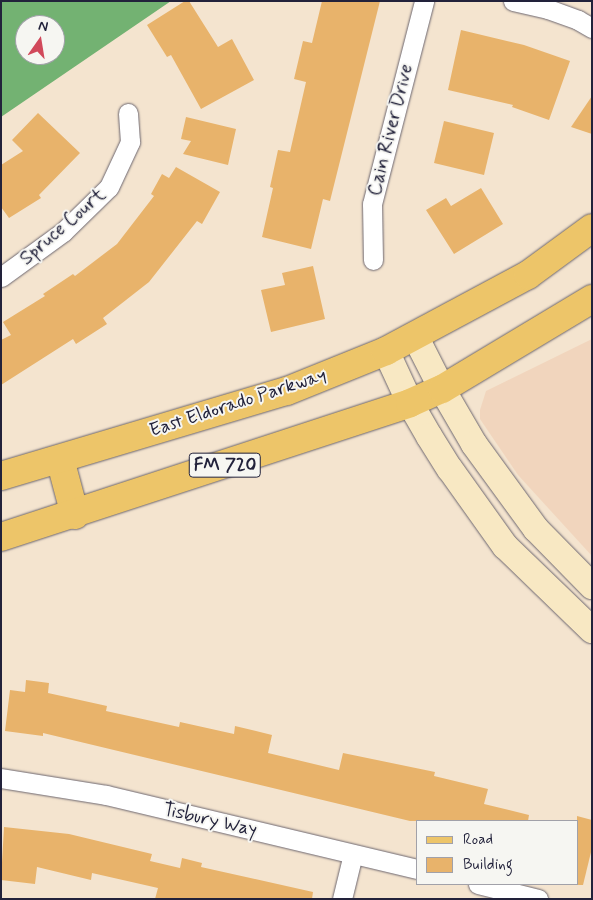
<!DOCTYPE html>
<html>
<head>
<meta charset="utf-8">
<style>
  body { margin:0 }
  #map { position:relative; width:593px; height:900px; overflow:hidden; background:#f4e4cf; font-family:Mynerve,sans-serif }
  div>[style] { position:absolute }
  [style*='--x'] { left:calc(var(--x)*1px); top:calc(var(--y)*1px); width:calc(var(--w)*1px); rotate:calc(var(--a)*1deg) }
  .built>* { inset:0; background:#f1d5bd }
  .forest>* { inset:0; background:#73b272 }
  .building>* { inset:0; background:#e8b36b }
  .roads { filter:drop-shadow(0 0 1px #6c666f) drop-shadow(0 0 1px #6c666f) }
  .street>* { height:19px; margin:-9.5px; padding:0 9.5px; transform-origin:9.5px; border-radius:9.5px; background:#fff }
  .secondary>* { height:26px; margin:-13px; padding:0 13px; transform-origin:13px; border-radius:13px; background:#f8e8c3 }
  .primary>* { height:28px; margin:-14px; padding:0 14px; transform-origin:14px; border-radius:14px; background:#edc569 }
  span { translate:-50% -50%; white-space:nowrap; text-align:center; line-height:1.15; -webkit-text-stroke:4px #f6f6f2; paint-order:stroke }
  .shield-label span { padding:1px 4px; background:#f6f6f2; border:1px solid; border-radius:4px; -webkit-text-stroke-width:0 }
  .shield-label { font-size:18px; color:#22223b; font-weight:700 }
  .street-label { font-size:19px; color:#22223b }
  .frame { position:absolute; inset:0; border:2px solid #22223b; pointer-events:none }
  .legend { position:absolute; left:416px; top:820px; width:162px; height:65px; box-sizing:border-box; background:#f6f6f2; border:1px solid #a1a1a9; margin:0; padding:6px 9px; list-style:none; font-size:15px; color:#22223b }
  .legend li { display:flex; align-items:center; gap:10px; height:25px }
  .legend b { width:25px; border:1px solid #a1a1a9 }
  .north { position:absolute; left:15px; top:15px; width:50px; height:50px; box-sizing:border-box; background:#f6f6f2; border:1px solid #a1a1a9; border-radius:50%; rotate:13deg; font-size:14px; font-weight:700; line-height:20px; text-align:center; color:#22223b }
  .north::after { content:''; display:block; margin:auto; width:18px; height:22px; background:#d1495b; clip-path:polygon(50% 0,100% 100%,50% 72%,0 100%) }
</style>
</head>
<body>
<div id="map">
  <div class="built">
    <div style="clip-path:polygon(592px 339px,592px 556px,518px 475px,480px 419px,480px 410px,486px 391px)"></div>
  </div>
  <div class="forest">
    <div style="clip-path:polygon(evenodd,1px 1px,171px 1px,1px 117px,1px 1px,25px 25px,55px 25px,55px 55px,25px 55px,25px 25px)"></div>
  </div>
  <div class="building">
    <div style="clip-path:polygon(185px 1px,189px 1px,218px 47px,232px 39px,254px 80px,201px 109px,171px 55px,167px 57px,147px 25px)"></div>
    <div style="clip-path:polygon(322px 1px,380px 1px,330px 201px,323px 199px,311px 249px,262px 237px,273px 188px,270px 187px,278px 150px,290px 152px,306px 82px,294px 79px,303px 41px,312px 43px)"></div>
    <div style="clip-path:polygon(461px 30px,524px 45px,570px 61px,549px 120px,512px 107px,513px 105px,448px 90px)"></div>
    <div style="clip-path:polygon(592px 96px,592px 134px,571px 127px)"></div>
    <div style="clip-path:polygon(38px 113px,80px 153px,39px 195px,41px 198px,9px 218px,1px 207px,1px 165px,23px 151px,12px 140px)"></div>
    <div style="clip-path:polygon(186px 117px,236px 129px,228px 165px,183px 154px,191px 141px,181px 139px)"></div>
    <div style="clip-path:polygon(444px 121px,494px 133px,484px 175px,434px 163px)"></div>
    <div style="clip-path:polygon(176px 167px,220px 192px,202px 224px,197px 221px,149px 282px,103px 318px,107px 324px,76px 344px,73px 339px,1px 385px,1px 340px,11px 335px,3px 322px,45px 296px,43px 294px,73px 274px,75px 276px,117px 244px,154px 196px,151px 194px,162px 174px,169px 178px)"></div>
    <div style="clip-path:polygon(481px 188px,503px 224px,454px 254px,426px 210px,446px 198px,451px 206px)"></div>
    <div style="clip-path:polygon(313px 266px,325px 319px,271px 332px,261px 290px,285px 285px,282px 273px)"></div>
    <div style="clip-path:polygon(26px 680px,49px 683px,48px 693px,107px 706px,106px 711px,179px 727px,180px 722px,234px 734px,235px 726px,272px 735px,268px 753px,339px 770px,343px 753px,435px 772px,434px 776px,488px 789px,484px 804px,529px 815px,528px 821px,410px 821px,43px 733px,43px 736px,5px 731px,10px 690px,25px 692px)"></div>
    <div style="clip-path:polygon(577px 816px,592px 820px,592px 848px,583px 885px,577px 885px)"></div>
    <div style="clip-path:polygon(4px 827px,69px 834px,152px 854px,150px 861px,180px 868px,182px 858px,202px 863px,201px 867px,313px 892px,312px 899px,155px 899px,158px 888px,92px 873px,91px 880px,37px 867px,35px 884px,1px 880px)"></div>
  </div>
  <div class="roads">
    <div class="street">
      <div style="--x:513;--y:1;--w:36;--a:13"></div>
      <div style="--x:548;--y:9;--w:32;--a:20"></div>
      <div style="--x:578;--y:20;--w:16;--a:30"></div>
      <div style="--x:373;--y:260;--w:56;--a:-91"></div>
      <div style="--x:372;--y:204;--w:210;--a:-75.6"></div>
      <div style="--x:1;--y:277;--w:77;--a:-36"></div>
      <div style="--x:63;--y:232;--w:64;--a:-44.4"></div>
      <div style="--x:109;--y:187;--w:50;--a:-65"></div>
      <div style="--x:130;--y:142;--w:29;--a:-94"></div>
      <div style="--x:1;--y:778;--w:106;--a:9.2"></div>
      <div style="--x:106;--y:795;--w:320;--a:13.4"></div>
      <div style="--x:478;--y:884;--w:62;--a:14"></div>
      <div style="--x:342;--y:899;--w:46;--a:-76.3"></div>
    </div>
    <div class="secondary">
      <div style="--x:415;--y:336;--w:59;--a:63"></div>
      <div style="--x:442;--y:389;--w:64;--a:59.8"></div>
      <div style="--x:474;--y:444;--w:105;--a:53.9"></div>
      <div style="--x:536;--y:529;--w:80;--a:45.5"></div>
      <div style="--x:386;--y:351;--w:57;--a:65.2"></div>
      <div style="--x:410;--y:403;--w:38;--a:60"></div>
      <div style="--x:429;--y:436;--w:39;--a:58"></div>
      <div style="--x:450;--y:469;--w:95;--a:54.5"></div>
      <div style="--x:505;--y:546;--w:121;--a:44"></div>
    </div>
    <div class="primary">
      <div style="--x:60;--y:459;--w:58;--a:75"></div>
      <div style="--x:1;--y:476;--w:298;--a:-16.6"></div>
      <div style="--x:287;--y:391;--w:107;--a:-22"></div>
      <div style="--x:386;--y:351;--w:161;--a:-28.2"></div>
      <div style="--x:528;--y:275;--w:79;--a:-36.3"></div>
      <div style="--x:1;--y:537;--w:430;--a:-18.1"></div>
      <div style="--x:410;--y:403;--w:35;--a:-24"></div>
      <div style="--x:442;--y:389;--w:175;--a:-31"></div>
    </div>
  </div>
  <div class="shield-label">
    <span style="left:225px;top:465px">FM 720</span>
  </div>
  <div class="street-label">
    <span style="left:391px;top:130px;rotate:-76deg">Cain River Drive</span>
    <span style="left:63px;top:227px;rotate:-41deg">Spruce Court</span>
    <span style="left:238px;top:403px;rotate:-18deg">East Eldorado Parkway</span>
    <span style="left:210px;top:820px;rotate:13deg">Tisbury Way</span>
  </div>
  <div class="frame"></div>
  <ul class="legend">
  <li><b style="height:6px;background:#edc569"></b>Road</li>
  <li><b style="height:14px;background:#e8b36b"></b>Building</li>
  </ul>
  <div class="north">N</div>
</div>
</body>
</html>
